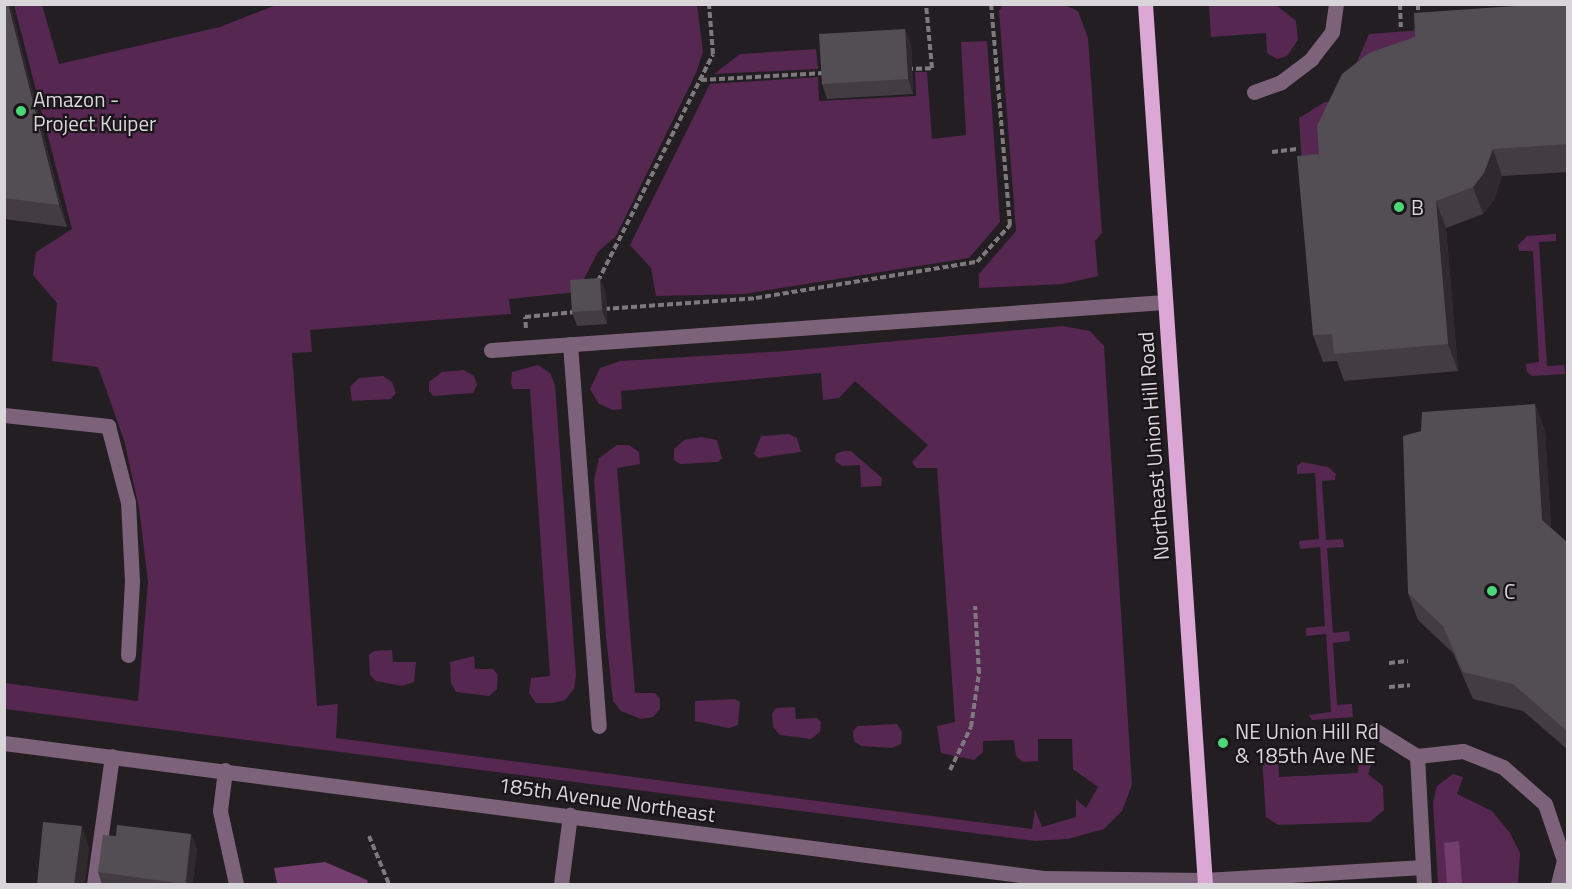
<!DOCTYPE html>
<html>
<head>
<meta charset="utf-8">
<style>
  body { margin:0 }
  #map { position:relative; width:1572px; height:889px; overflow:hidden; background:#231e22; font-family:"Titillium Web",sans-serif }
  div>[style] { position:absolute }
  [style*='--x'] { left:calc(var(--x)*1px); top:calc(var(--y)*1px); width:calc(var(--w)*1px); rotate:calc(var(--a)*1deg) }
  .green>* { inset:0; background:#552751 }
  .water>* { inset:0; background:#733d6e }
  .path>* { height:4px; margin-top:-2px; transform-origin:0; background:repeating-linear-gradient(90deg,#7d797c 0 6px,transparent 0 9px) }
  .minor>* { height:15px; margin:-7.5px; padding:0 7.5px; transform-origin:7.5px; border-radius:7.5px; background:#7c6379 }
  .major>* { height:15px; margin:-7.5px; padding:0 7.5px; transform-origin:7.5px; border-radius:7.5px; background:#dba7d5 }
  .wall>* { inset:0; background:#433d42 }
  .shaded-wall>* { inset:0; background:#302a2f }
  .building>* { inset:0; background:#534e53 }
  .dots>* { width:16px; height:16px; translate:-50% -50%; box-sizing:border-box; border:3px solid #191519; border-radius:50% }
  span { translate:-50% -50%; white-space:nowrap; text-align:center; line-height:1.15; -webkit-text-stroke:4.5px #191519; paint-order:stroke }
  .poi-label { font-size:21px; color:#d9d6d9 }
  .left { translate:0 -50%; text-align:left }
  .street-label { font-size:21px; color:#d9d6d9 }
  .frame { position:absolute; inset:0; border:6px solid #d9d6d9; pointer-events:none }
</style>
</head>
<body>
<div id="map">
  <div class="green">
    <div style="clip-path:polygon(14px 5px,42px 5px,59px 64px,220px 27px,276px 5px,697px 5px,703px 52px,696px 73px,616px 236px,598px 252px,577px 292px,509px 299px,511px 314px,310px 330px,312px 352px,292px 353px,317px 706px,338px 704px,336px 738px,1032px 829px,1035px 809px,1042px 827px,1076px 817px,1076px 799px,1086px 808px,1098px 787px,1073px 769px,1072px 739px,1038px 739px,1038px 761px,1023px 762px,1016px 756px,1014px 740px,983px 741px,983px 752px,974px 760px,941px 753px,937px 726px,955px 722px,937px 468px,916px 468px,912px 462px,928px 445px,855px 381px,839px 398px,823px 400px,821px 373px,621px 391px,622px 409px,613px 410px,599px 404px,590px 389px,600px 368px,620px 361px,786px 351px,1063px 326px,1090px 331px,1104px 346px,1132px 785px,1122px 811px,1104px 829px,1068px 839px,1035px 841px,5px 709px,5px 683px,138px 701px,148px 582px,139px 508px,124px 440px,98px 367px,52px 361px,57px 303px,33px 275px,36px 252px,72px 229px)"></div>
    <div style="clip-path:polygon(1003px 5px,1065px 5px,1078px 11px,1088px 38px,1102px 233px,1095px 241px,1098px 276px,1063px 284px,979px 288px,979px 274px,1016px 231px,999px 11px)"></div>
    <div style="clip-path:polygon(1209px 5px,1276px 5px,1296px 21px,1298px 40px,1287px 56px,1277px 59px,1267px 53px,1266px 33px,1211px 37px)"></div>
    <div style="clip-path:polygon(1422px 30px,1423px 40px,1351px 76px,1369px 34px)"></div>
    <div style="clip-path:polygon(987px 41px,1000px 222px,969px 258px,744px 294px,656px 296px,651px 268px,630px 245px,710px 84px,818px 77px,819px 101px,916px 96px,915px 72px,927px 72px,932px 139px,966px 135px,961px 42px)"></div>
    <div style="clip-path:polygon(816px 49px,818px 69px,714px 74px,740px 54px)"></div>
    <div style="clip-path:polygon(1340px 101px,1349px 107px,1303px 183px,1299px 118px,1325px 102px)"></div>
    <div style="clip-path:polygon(1556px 234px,1556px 241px,1539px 242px,1547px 366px,1564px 365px,1565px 374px,1532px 376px,1527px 372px,1526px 364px,1539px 362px,1533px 251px,1519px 251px,1518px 245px,1527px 236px)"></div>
    <div style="clip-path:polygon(538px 365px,550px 373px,555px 385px,576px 675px,574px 689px,565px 700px,553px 703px,536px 703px,529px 693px,531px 678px,550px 676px,530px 389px,513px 389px,511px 383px,512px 372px)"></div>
    <div style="clip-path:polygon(464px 370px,474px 376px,477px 385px,473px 393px,433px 396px,429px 391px,429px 382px,442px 372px)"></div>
    <div style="clip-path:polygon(383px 376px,392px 382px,396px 393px,391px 399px,352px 401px,350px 387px,359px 378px)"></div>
    <div style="clip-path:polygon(789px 434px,797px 438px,801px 452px,758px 458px,754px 454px,761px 436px)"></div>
    <div style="clip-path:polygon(701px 437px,717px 440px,722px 458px,718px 462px,680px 464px,674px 460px,674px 449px,684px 440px)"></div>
    <div style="clip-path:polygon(617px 445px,629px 445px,639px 452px,640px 464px,617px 468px,635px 693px,655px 693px,660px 699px,660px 709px,653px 717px,641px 719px,621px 711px,613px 701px,606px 636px,594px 480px,599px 458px)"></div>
    <div style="clip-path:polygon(843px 451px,851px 451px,882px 478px,881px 486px,861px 487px,860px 465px,842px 466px,835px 461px,836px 454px)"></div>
    <div style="clip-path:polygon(1302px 462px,1328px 467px,1336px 474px,1335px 480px,1322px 481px,1326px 540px,1343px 539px,1344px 547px,1327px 548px,1333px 633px,1349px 631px,1350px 641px,1333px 643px,1337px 705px,1352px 704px,1353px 717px,1312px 720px,1309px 715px,1331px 712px,1326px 634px,1306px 636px,1306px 628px,1325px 626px,1320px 547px,1300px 549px,1299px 541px,1319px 539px,1315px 473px,1297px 474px,1297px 466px)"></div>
    <div style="clip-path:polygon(392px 650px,393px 662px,416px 662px,414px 682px,402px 686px,376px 681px,370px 675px,369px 655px,374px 651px)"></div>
    <div style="clip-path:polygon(474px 656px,475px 669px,493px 669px,498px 675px,497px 689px,489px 696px,456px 692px,451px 683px,450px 662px)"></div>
    <div style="clip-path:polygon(735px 699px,740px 702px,738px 725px,729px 728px,695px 721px,695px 701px)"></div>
    <div style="clip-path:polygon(795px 707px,796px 719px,817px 718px,821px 722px,820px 732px,811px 739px,780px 735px,773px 727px,772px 714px,776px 708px)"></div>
    <div style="clip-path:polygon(897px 724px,902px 732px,901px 744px,892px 748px,861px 746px,854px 741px,853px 731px,858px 726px)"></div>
    <div style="clip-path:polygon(1359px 753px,1373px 760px,1368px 774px,1383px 786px,1384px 810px,1370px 822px,1278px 825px,1266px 817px,1262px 758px,1278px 757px,1279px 777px,1358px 773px)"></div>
    <div style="clip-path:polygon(1453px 774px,1463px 777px,1457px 794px,1492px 811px,1510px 833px,1520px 853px,1518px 884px,1438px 884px,1433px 802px,1437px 786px)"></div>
  </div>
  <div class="water">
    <div style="clip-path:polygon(1459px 841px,1462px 884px,1447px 884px,1444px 843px)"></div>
    <div style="clip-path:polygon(325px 862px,367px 880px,368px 884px,277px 884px,274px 868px)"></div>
  </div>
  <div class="path">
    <div style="--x:1400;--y:4;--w:23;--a:88"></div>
    <div style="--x:1418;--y:4;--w:12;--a:90"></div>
    <div style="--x:907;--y:69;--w:25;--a:-2"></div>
    <div style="--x:932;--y:68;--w:64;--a:-95.4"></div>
    <div style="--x:701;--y:80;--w:124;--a:-3.2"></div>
    <div style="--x:1272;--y:152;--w:25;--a:-7"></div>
    <div style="--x:598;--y:281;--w:254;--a:-63.1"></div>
    <div style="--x:713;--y:54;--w:50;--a:-94.6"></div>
    <div style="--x:604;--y:309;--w:152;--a:-4.1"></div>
    <div style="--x:756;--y:298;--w:224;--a:-9.3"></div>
    <div style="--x:977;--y:262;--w:50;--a:-48.3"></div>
    <div style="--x:1010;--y:225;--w:222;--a:-94.9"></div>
    <div style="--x:526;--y:328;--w:11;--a:-95"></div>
    <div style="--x:525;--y:317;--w:50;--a:-5.7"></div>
    <div style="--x:1389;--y:663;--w:19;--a:-6"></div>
    <div style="--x:1389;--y:687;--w:21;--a:-5"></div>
    <div style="--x:950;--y:770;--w:48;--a:-64"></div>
    <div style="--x:971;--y:727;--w:55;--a:-81.6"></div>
    <div style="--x:979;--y:673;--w:67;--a:-93.4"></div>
    <div style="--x:369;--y:836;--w:52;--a:67.4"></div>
  </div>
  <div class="minor">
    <div style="--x:1254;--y:92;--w:29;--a:-20"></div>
    <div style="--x:1281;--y:82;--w:38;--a:-37"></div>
    <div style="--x:1311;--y:59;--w:34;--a:-52"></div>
    <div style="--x:1332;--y:32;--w:28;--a:-82"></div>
    <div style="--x:570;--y:344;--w:383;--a:85.7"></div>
    <div style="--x:491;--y:350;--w:675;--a:-4.08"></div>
    <div style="--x:4;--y:415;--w:105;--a:6"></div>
    <div style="--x:108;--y:426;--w:79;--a:75.3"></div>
    <div style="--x:128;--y:502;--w:79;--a:87.1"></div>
    <div style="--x:132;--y:581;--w:74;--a:93.1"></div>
    <div style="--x:1375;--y:730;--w:49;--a:31.8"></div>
    <div style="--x:1417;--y:756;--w:46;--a:-6.2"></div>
    <div style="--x:1463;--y:751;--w:43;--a:21.8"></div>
    <div style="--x:1503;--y:767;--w:56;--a:41.4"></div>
    <div style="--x:1545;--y:804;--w:59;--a:71.3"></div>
    <div style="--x:1564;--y:860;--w:25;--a:104"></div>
    <div style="--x:4;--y:743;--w:1048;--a:7.4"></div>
    <div style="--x:1043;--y:878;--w:162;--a:0.7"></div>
    <div style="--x:1205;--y:880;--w:218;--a:-3.4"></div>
    <div style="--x:1417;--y:756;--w:128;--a:86.9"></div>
    <div style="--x:225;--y:770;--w:41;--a:97"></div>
    <div style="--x:220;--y:811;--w:75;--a:77.6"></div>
    <div style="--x:94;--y:884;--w:129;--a:-82"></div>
    <div style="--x:561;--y:884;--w:70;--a:-82.6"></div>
  </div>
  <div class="major">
    <div style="--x:1145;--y:4;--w:882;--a:86.1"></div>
  </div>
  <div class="wall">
    <div style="clip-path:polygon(4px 4px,10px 4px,67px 227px,4px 219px)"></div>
    <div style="clip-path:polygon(1568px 4px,1568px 172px,1502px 176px,1494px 200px,1483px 214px,1446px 228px,1458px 371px,1344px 381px,1337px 361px,1323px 362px,1313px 335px,1319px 154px)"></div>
    <div style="clip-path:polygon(905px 29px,911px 44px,913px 94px,827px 99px,822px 84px)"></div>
    <div style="clip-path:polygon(606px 292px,607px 324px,577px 326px,572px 312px)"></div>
    <div style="clip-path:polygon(1535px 404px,1545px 431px,1551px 528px,1568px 543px,1568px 750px,1523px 711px,1473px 699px,1453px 653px,1418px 620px,1408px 593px)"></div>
    <div style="clip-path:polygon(191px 834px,197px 849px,192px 885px,102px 885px,98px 872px,116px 836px)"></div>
  </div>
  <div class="shaded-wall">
    <div style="clip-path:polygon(8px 4px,10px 4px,67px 227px,59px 205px)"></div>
    <div style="clip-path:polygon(905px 29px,911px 44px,913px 94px,908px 79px)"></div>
    <div style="clip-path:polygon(1493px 149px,1502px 176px,1494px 200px,1483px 214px,1473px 187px)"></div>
    <div style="clip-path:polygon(1436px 201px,1446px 228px,1458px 371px,1448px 344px)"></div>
    <div style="clip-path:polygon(600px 278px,606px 292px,607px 324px,602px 310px)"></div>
    <div style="clip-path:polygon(1535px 404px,1545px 431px,1552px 547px,1542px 520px)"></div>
    <div style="clip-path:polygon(82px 826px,89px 848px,85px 885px,74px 885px)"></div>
    <div style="clip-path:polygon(191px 834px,197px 849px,192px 885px,186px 885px)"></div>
  </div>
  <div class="building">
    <div style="clip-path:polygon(4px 4px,8px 4px,59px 205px,4px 198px)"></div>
    <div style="clip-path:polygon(1543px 4px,1568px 4px,1568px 144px,1493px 149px,1484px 173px,1473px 187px,1436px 201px,1448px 344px,1334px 354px,1332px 334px,1313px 335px,1297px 156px,1319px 154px,1317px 126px,1342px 74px,1369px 53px,1415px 37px,1414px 13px)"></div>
    <div style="clip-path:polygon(905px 29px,908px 79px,822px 84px,819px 34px)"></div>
    <div style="clip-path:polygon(600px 278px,602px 310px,572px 312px,570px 280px)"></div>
    <div style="clip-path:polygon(1535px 404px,1542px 520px,1568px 543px,1568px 732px,1513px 684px,1463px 672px,1443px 626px,1408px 593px,1403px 436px,1421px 431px,1422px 412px)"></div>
    <div style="clip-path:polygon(43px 822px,82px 826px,74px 885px,37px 885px)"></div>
    <div style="clip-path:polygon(117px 825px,191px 834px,185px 884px,98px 872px,103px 835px,116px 836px)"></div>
  </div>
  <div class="dots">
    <div style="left:21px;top:111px;background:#4ad778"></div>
    <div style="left:1399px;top:207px;background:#4ad778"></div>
    <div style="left:1492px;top:591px;background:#4ad778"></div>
    <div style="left:1223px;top:743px;background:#4ad778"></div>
  </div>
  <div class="poi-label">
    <span class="left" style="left:33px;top:111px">Amazon -<br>Project Kuiper</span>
    <span class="left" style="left:1411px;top:207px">B</span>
    <span class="left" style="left:1504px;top:591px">C</span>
    <span class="left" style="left:1235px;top:743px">NE Union Hill Rd<br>&amp; 185th Ave NE</span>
  </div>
  <div class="street-label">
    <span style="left:1153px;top:446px;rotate:-94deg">Northeast Union Hill Road</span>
    <span style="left:607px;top:799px;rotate:8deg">185th Avenue Northeast</span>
  </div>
  <div class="frame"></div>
</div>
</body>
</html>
